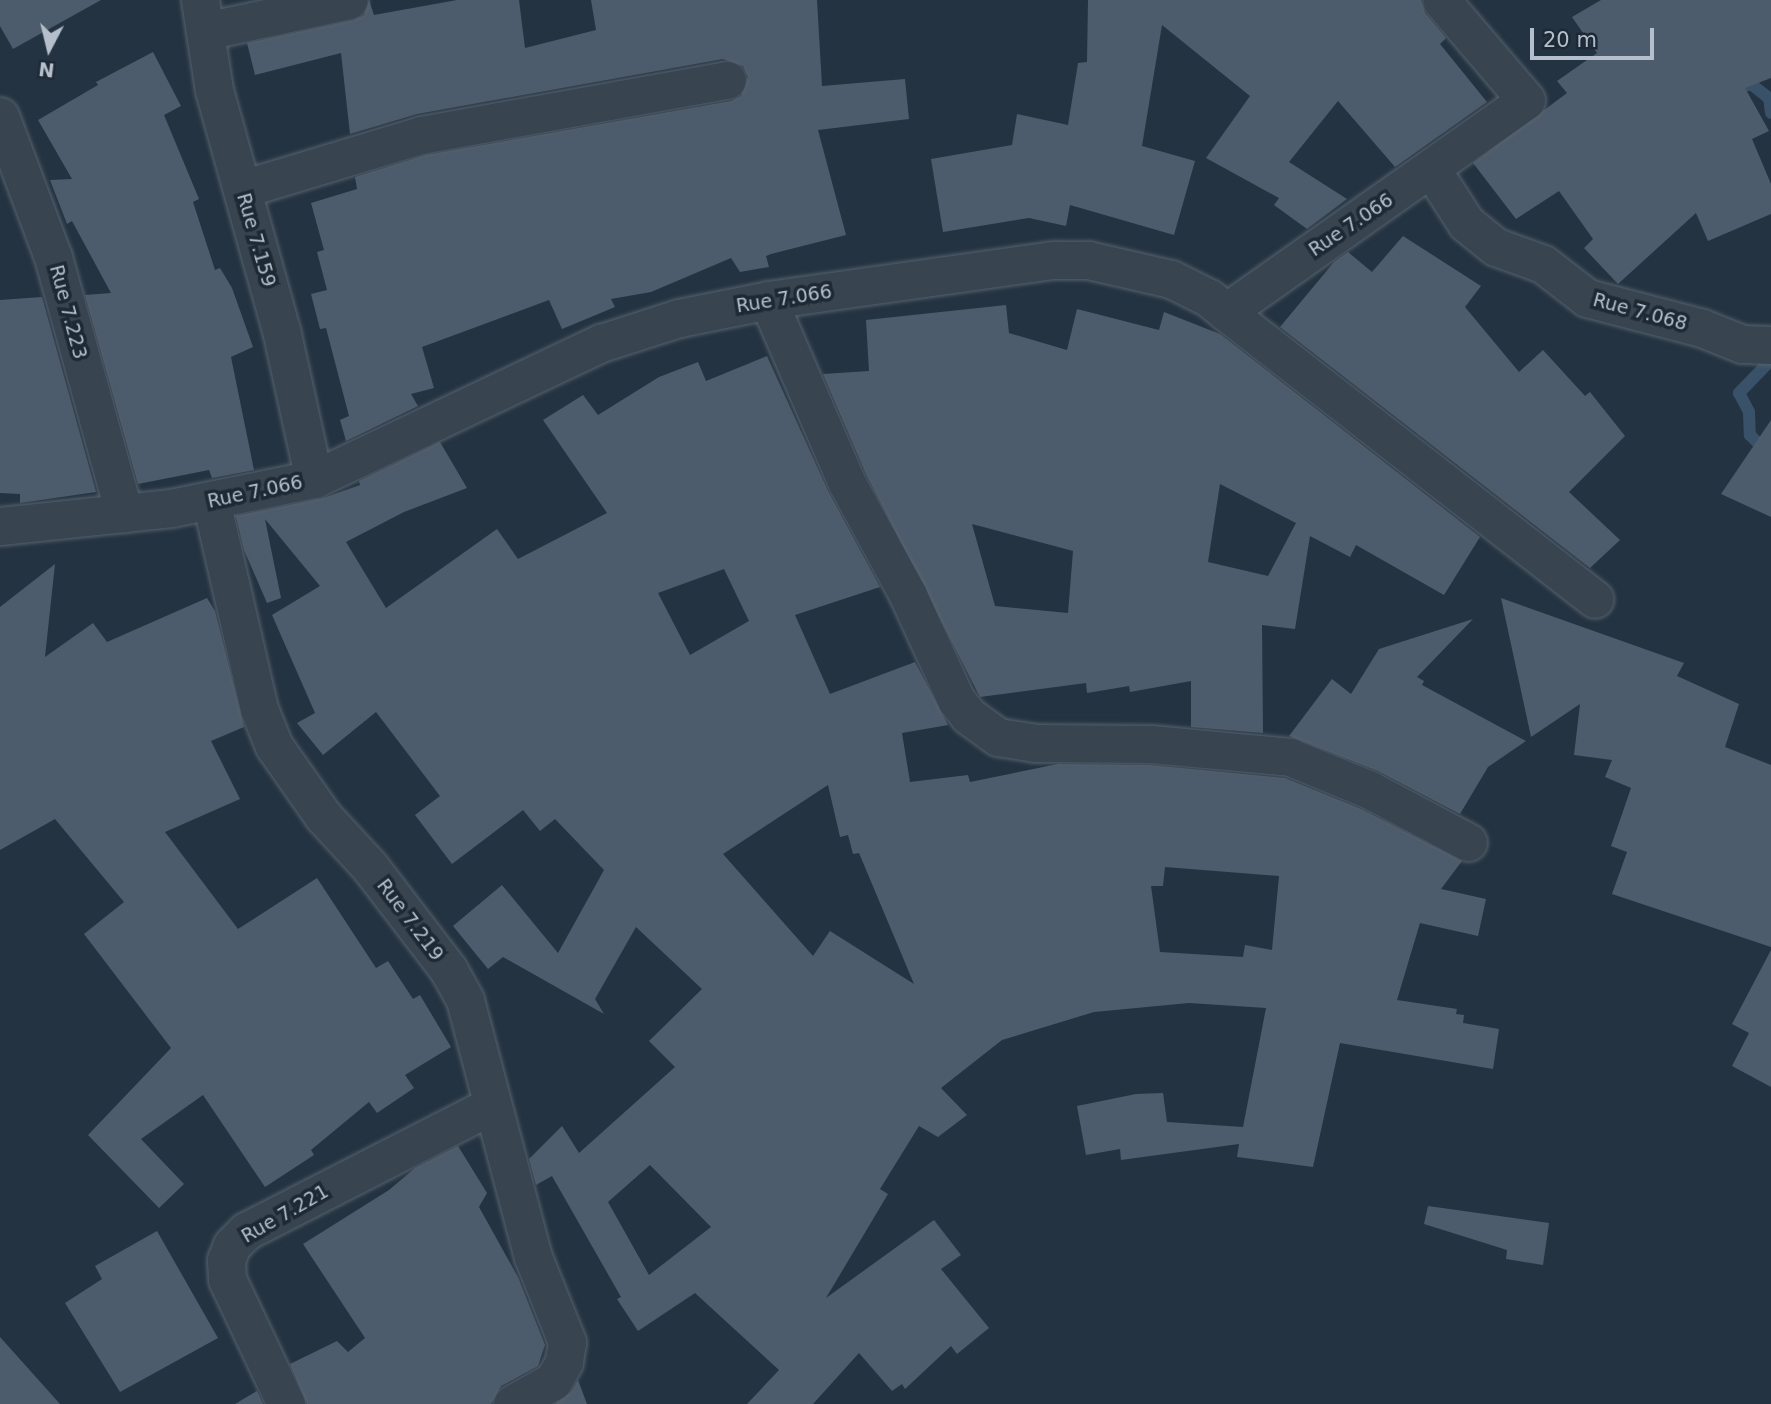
<!DOCTYPE html>
<html>
<head>
<meta charset="utf-8">
<style>
  body { margin:0 }
  #map { position:relative; width:1771px; height:1404px; overflow:hidden; background:#243341; font-family:"DejaVu Sans",sans-serif }
  div>[style] { position:absolute }
  [style*='--x'] { left:calc(var(--x)*1px); top:calc(var(--y)*1px); width:calc(var(--w)*1px); rotate:calc(var(--a)*1deg) }
  .stream>* { height:12px; margin:-6px; padding:0 6px; transform-origin:6px; border-radius:6px; background:#39526a }
  .building>* { inset:0; background:#4d5c6c }
  .roads { filter:drop-shadow(0 0 2px #56626e) drop-shadow(0 0 2px #56626e) }
  .minor>* { height:37px; margin:-18.5px; padding:0 18.5px; transform-origin:18.5px; border-radius:18.5px; background:#384450 }
  span { translate:-50% -50%; white-space:nowrap; text-align:center; line-height:1.15; -webkit-text-stroke:7px #1d2935; paint-order:stroke }
  .street-label { font-size:19px; color:#b5bfcb }
  .north { position:absolute; left:14px; top:14px; width:70px; height:70px; -webkit-text-stroke:5px #1d2935; paint-order:stroke; rotate:187deg; font-size:19px; font-weight:700; line-height:28px; text-align:center; color:#b5bfcb }
  .north::after { content:''; display:block; margin:auto; width:24px; height:32px; background:#b5bfcb; clip-path:polygon(50% 0,100% 100%,50% 72%,0 100%) }
  .scale { position:absolute; left:1530px; top:28px; width:124px; height:32px; box-sizing:border-box; border:4px solid #b5bfcb; border-top:0; padding-left:9px; font-size:21px; line-height:24px; white-space:nowrap; color:#b5bfcb; -webkit-text-stroke:5px #1d2935; paint-order:stroke }
</style>
</head>
<body>
<div id="map">
  <div class="stream">
    <div style="--x:1737;--y:88;--w:15;--a:-16"></div>
    <div style="--x:1751;--y:84;--w:23;--a:38"></div>
    <div style="--x:1769;--y:98;--w:15;--a:82"></div>
    <div style="--x:1771;--y:360;--w:46;--a:134.1"></div>
    <div style="--x:1739;--y:393;--w:21;--a:62"></div>
    <div style="--x:1749;--y:412;--w:23;--a:88"></div>
    <div style="--x:1750;--y:435;--w:30;--a:45"></div>
  </div>
  <div class="building">
    <div style="clip-path:polygon(0 0,101px 0,13px 49px,0 26px)"></div>
    <div style="clip-path:polygon(369px 0,374px 15px,457px 0,519px 0,525px 48px,596px 30px,591px 0,817px 0,822px 86px,905px 79px,909px 119px,818px 130px,846px 235px,771px 254px,766px 256px,769px 267px,740px 272px,731px 258px,651px 292px,611px 299px,615px 307px,562px 329px,549px 300px,422px 347px,434px 388px,411px 394px,418px 406px,346px 441px,340px 420px,349px 416px,326px 328px,320px 329px,311px 294px,327px 290px,317px 252px,324px 250px,311px 203px,357px 189px,355px 177px,426px 155px,731px 101px,741px 96px,748px 77px,743px 66px,723px 59px,417px 114px,350px 134px,341px 53px,255px 75px,247px 43px,354px 20px,364px 15px)"></div>
    <div style="clip-path:polygon(1088px 0,1421px 0,1425px 13px,1446px 38px,1440px 44px,1487px 102px,1395px 167px,1338px 101px,1289px 162px,1347px 199px,1307px 229px,1274px 205px,1279px 198px,1206px 158px,1250px 96px,1162px 25px,1142px 146px,1195px 161px,1174px 235px,1070px 205px,1066px 226px,1029px 218px,943px 232px,931px 159px,1012px 145px,1017px 114px,1068px 125px,1078px 63px,1087px 62px)"></div>
    <div style="clip-path:polygon(1601px 0,1771px 0,1771px 78px,1745px 88px,1769px 131px,1752px 139px,1771px 184px,1771px 214px,1708px 241px,1696px 213px,1618px 284px,1584px 248px,1593px 239px,1559px 191px,1516px 219px,1473px 163px,1567px 93px,1557px 81px,1597px 53px,1572px 17px)"></div>
    <div style="clip-path:polygon(153px 52px,181px 106px,164px 115px,199px 199px,193px 202px,215px 270px,220px 268px,232px 288px,253px 347px,231px 357px,254px 470px,212px 478px,209px 470px,138px 484px,85px 295px,111px 293px,72px 221px,67px 224px,50px 180px,72px 179px,38px 120px,98px 85px,96px 82px)"></div>
    <div style="clip-path:polygon(1403px 236px,1481px 286px,1465px 307px,1519px 372px,1543px 350px,1585px 396px,1590px 392px,1625px 436px,1569px 492px,1620px 540px,1590px 568px,1280px 327px,1334px 262px,1348px 252px,1372px 272px)"></div>
    <div style="clip-path:polygon(42px 297px,96px 492px,20px 503px,20px 494px,0 493px,0 300px)"></div>
    <div style="clip-path:polygon(evenodd,1006px 305px,1009px 333px,1067px 350px,1077px 309px,1159px 330px,1164px 312px,1220px 334px,1480px 537px,1444px 595px,1356px 545px,1350px 557px,1310px 536px,1295px 629px,1262px 625px,1263px 733px,1191px 727px,1191px 681px,1130px 692px,1129px 686px,1087px 693px,1086px 683px,980px 697px,866px 474px,823px 374px,869px 371px,866px 320px,1006px 305px,1220px 484px,1296px 523px,1268px 576px,1208px 562px,1220px 484px,1006px 305px,972px 524px,1073px 551px,1068px 613px,995px 606px,972px 524px)"></div>
    <div style="clip-path:polygon(evenodd,767px 356px,828px 491px,880px 587px,795px 615px,830px 694px,915px 662px,948px 725px,902px 733px,910px 782px,968px 775px,970px 782px,1058px 764px,1150px 765px,1285px 778px,1361px 809px,1462px 861px,1441px 889px,1486px 899px,1478px 936px,1420px 923px,1397px 1000px,1457px 1009px,1456px 1014px,1464px 1015px,1463px 1023px,1499px 1029px,1493px 1069px,1340px 1043px,1313px 1167px,1237px 1157px,1239px 1144px,1121px 1160px,1120px 1149px,1086px 1155px,1077px 1106px,1136px 1094px,1163px 1093px,1167px 1122px,1243px 1127px,1266px 1008px,1189px 1003px,1094px 1012px,1002px 1040px,941px 1088px,967px 1115px,938px 1137px,919px 1126px,880px 1189px,888px 1194px,826px 1298px,934px 1220px,961px 1255px,941px 1269px,989px 1328px,957px 1354px,951px 1346px,905px 1389px,902px 1384px,892px 1391px,859px 1353px,813px 1404px,747px 1404px,779px 1370px,695px 1293px,638px 1331px,617px 1299px,621px 1297px,552px 1176px,536px 1185px,529px 1159px,562px 1126px,579px 1153px,675px 1067px,649px 1041px,702px 989px,636px 927px,595px 999px,604px 1014px,503px 957px,488px 969px,453px 926px,502px 885px,558px 953px,604px 870px,555px 819px,540px 831px,523px 810px,452px 864px,415px 815px,440px 796px,376px 712px,323px 755px,297px 723px,315px 713px,272px 615px,320px 586px,265px 519px,281px 598px,267px 603px,244px 550px,236px 516px,323px 498px,360px 485px,359px 481px,440px 442px,467px 488px,404px 512px,346px 542px,386px 608px,497px 529px,518px 559px,607px 513px,543px 420px,583px 395px,598px 415px,659px 377px,698px 362px,706px 381px,767px 356px,724px 569px,749px 621px,690px 655px,658px 593px,724px 569px,767px 356px,828px 785px,840px 837px,848px 835px,853px 854px,859px 853px,914px 984px,830px 931px,813px 956px,723px 854px,828px 785px,767px 356px,1165px 867px,1279px 876px,1272px 950px,1245px 945px,1243px 957px,1160px 952px,1151px 886px,1163px 886px,1165px 867px,767px 356px,650px 1165px,711px 1227px,649px 1275px,608px 1202px,650px 1165px)"></div>
    <div style="clip-path:polygon(1771px 420px,1771px 517px,1721px 494px)"></div>
    <div style="clip-path:polygon(55px 564px,45px 657px,93px 623px,107px 642px,207px 598px,215px 611px,244px 727px,211px 741px,240px 799px,165px 832px,238px 929px,317px 878px,376px 968px,388px 961px,413px 999px,420px 995px,451px 1047px,405px 1075px,414px 1088px,377px 1113px,369px 1102px,311px 1150px,314px 1155px,265px 1187px,203px 1095px,141px 1139px,184px 1184px,159px 1208px,88px 1135px,171px 1048px,84px 934px,124px 902px,55px 819px,0 850px,0 607px)"></div>
    <div style="clip-path:polygon(1501px 598px,1684px 663px,1677px 676px,1739px 704px,1725px 747px,1771px 765px,1771px 947px,1612px 894px,1627px 852px,1611px 846px,1631px 788px,1605px 777px,1612px 760px,1574px 755px,1580px 704px,1531px 737px)"></div>
    <div style="clip-path:polygon(1473px 619px,1417px 677px,1424px 681px,1422px 685px,1526px 741px,1488px 767px,1460px 814px,1378px 771px,1289px 736px,1332px 679px,1351px 694px,1379px 649px)"></div>
    <div style="clip-path:polygon(1771px 950px,1771px 1087px,1732px 1066px,1749px 1033px,1732px 1024px)"></div>
    <div style="clip-path:polygon(458px 1146px,487px 1193px,479px 1207px,518px 1277px,545px 1345px,538px 1366px,501px 1386px,491px 1404px,307px 1404px,290px 1364px,337px 1341px,348px 1352px,365px 1338px,303px 1244px,389px 1190px,415px 1168px)"></div>
    <div style="clip-path:polygon(1428px 1206px,1549px 1223px,1543px 1265px,1506px 1259px,1507px 1250px,1424px 1224px)"></div>
    <div style="clip-path:polygon(157px 1231px,218px 1338px,120px 1392px,65px 1303px,102px 1279px,95px 1266px)"></div>
    <div style="clip-path:polygon(0 1337px,60px 1404px,0 1404px)"></div>
    <div style="clip-path:polygon(578px 1380px,587px 1404px,555px 1404px,571px 1392px)"></div>
    <div style="clip-path:polygon(257px 1391px,263px 1404px,235px 1404px)"></div>
  </div>
  <div class="roads">
    <div class="minor">
      <div style="--x:200;--y:0;--w:91;--a:81.2"></div>
      <div style="--x:214;--y:90;--w:253;--a:74.4"></div>
      <div style="--x:282;--y:334;--w:148;--a:77.6"></div>
      <div style="--x:205;--y:31;--w:147;--a:-12.1"></div>
      <div style="--x:0;--y:116;--w:151;--a:69.4"></div>
      <div style="--x:53;--y:257;--w:266;--a:74.5"></div>
      <div style="--x:1432;--y:170;--w:63;--a:57.3"></div>
      <div style="--x:1466;--y:223;--w:38;--a:39"></div>
      <div style="--x:1496;--y:247;--w:50;--a:19.9"></div>
      <div style="--x:1543;--y:264;--w:56;--a:37.7"></div>
      <div style="--x:1587;--y:298;--w:119;--a:14.6"></div>
      <div style="--x:1702;--y:328;--w:43;--a:21.8"></div>
      <div style="--x:1742;--y:344;--w:29;--a:2"></div>
      <div style="--x:242;--y:189;--w:187;--a:-16.8"></div>
      <div style="--x:421;--y:135;--w:311;--a:-10.2"></div>
      <div style="--x:768;--y:300;--w:199;--a:66.7"></div>
      <div style="--x:847;--y:483;--w:128;--a:61.4"></div>
      <div style="--x:908;--y:595;--w:115;--a:65.4"></div>
      <div style="--x:956;--y:700;--w:21;--a:51"></div>
      <div style="--x:969;--y:716;--w:36;--a:36"></div>
      <div style="--x:998;--y:737;--w:36;--a:9"></div>
      <div style="--x:1034;--y:743;--w:117;--a:0.5"></div>
      <div style="--x:1151;--y:744;--w:140;--a:5.3"></div>
      <div style="--x:1290;--y:757;--w:87;--a:22.4"></div>
      <div style="--x:1370;--y:790;--w:111;--a:28"></div>
      <div style="--x:1226;--y:312;--w:467;--a:37.9"></div>
      <div style="--x:211;--y:501;--w:213;--a:77"></div>
      <div style="--x:259;--y:709;--w:40;--a:68"></div>
      <div style="--x:274;--y:746;--w:85;--a:55"></div>
      <div style="--x:323;--y:816;--w:69;--a:47.3"></div>
      <div style="--x:370;--y:867;--w:128;--a:52.6"></div>
      <div style="--x:448;--y:969;--w:35;--a:61"></div>
      <div style="--x:465;--y:1000;--w:266;--a:75.2"></div>
      <div style="--x:533;--y:1257;--w:92;--a:68.2"></div>
      <div style="--x:567;--y:1342;--w:20;--a:99"></div>
      <div style="--x:564;--y:1362;--w:22;--a:120"></div>
      <div style="--x:553;--y:1381;--w:47;--a:150.7"></div>
      <div style="--x:0;--y:526;--w:172;--a:-6"></div>
      <div style="--x:171;--y:508;--w:146;--a:-11.5"></div>
      <div style="--x:314;--y:479;--w:318;--a:-25.4"></div>
      <div style="--x:601;--y:343;--w:82;--a:-17.8"></div>
      <div style="--x:679;--y:318;--w:91;--a:-11.4"></div>
      <div style="--x:768;--y:300;--w:289;--a:-8"></div>
      <div style="--x:1054;--y:260;--w:34;--a:0"></div>
      <div style="--x:1088;--y:260;--w:85;--a:12.9"></div>
      <div style="--x:1171;--y:279;--w:42;--a:26.6"></div>
      <div style="--x:1209;--y:298;--w:22;--a:39"></div>
      <div style="--x:1226;--y:312;--w:367;--a:-35.2"></div>
      <div style="--x:1526;--y:100;--w:131;--a:-130.4"></div>
      <div style="--x:286;--y:1404;--w:138;--a:-115.3"></div>
      <div style="--x:227;--y:1279;--w:19;--a:-93"></div>
      <div style="--x:226;--y:1260;--w:16;--a:-68"></div>
      <div style="--x:232;--y:1245;--w:20;--a:-45"></div>
      <div style="--x:246;--y:1231;--w:276;--a:-27.1"></div>
    </div>
  </div>
  <div class="street-label">
    <span style="left:1351px;top:225px;rotate:-34deg">Rue 7.066</span>
    <span style="left:256px;top:240px;rotate:74deg">Rue 7.159</span>
    <span style="left:784px;top:299px;rotate:-9deg">Rue 7.066</span>
    <span style="left:68px;top:312px;rotate:75deg">Rue 7.223</span>
    <span style="left:1640px;top:312px;rotate:15deg">Rue 7.068</span>
    <span style="left:255px;top:492px;rotate:-12deg">Rue 7.066</span>
    <span style="left:410px;top:920px;rotate:53deg">Rue 7.219</span>
    <span style="left:285px;top:1214px;rotate:-30deg">Rue 7.221</span>
  </div>
  <div class="north">N</div>
  <div class="scale">20 m</div>
</div>
</body>
</html>
